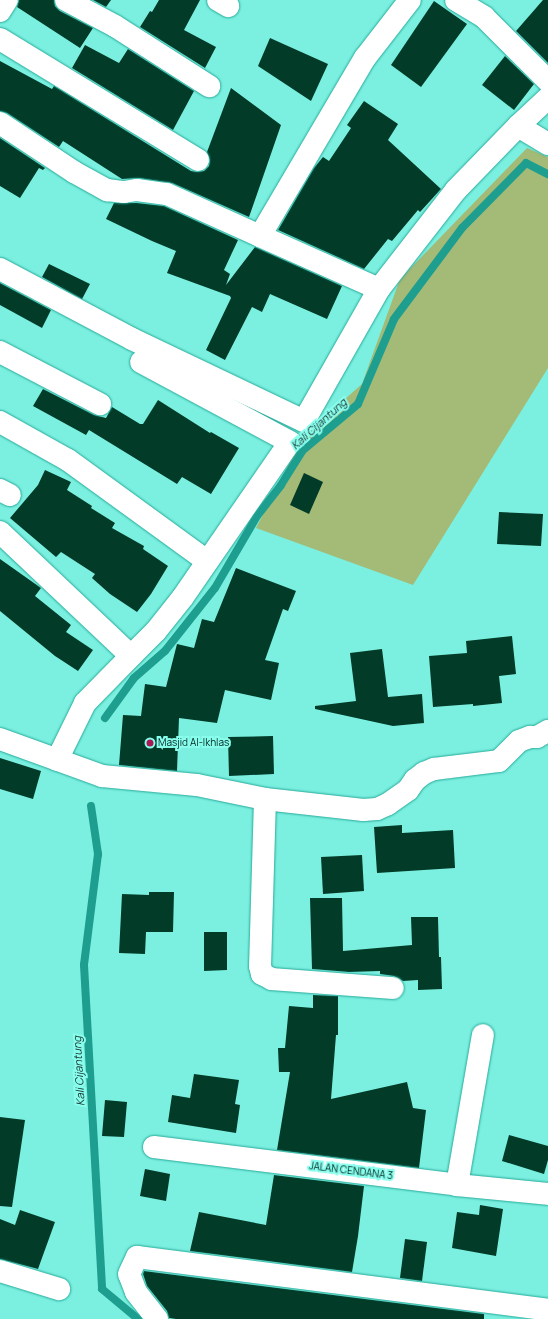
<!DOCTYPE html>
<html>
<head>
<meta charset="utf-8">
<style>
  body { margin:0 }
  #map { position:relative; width:548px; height:1319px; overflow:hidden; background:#7bf0e0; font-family:Manrope,sans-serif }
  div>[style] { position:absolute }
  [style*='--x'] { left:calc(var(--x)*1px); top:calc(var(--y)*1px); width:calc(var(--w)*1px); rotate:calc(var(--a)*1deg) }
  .green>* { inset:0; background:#a4ba77 }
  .stream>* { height:8px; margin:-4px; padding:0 4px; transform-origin:4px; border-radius:4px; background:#1d9e8f }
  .building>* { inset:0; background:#023b27 }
  .roads { filter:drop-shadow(0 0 1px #28aa9b) drop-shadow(0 0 1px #28aa9b) }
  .minor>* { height:22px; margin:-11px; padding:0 11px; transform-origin:11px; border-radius:11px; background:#fff }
  .dots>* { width:11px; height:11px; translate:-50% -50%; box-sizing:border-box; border:2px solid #89feed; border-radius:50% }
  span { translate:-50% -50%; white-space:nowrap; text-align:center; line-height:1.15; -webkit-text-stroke:4px #89feed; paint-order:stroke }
  .poi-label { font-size:10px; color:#002520 }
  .left { translate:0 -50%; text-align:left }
  .street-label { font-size:10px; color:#002520 }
  .water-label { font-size:11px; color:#16302c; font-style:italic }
</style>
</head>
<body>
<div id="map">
  <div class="green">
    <div style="clip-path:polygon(527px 148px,548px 157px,548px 368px,413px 585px,256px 528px,303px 436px,362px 384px,400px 279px)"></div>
  </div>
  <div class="stream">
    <div style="--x:105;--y:718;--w:49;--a:-54.1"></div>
    <div style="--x:134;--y:678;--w:41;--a:-41.1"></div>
    <div style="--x:165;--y:651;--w:80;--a:-51.6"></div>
    <div style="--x:215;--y:588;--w:83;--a:-59.7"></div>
    <div style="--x:257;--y:516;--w:39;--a:-52"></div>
    <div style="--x:281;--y:485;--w:40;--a:-58"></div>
    <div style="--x:302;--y:451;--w:73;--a:-40"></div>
    <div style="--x:358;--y:404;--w:92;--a:-67"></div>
    <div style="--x:394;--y:319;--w:114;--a:-53.2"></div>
    <div style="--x:462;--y:228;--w:91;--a:-45.4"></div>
    <div style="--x:526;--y:163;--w:25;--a:27"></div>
    <div style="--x:91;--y:806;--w:49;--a:81.7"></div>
    <div style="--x:98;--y:854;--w:112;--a:97.2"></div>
    <div style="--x:84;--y:965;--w:324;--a:86.8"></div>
    <div style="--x:102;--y:1289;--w:47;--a:39.8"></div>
  </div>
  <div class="building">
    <div style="clip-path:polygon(19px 0,54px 0,55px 6px,60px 11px,93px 28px,80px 48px,17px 7px)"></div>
    <div style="clip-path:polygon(93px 0,111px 0,106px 7px)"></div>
    <div style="clip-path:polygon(159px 0,200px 0,184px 30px,216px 47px,205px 68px,140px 27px,150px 11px,152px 12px)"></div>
    <div style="clip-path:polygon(543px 0,548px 0,548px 63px,516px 31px)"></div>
    <div style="clip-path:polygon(434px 1px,467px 24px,421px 87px,391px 65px)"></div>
    <div style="clip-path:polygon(270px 38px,328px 64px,311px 101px,258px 66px)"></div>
    <div style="clip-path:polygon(85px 45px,119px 63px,128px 49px,194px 91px,173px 130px,72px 68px)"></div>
    <div style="clip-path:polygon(505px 56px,534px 84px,514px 110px,482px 85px)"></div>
    <div style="clip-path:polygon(0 61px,52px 89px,54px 86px,191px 171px,197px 172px,204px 171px,209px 166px,210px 160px,207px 152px,231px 88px,281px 125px,249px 217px,172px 183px,139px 178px,122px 179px,63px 141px,59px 147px,7px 113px,0 111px)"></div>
    <div style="clip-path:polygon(364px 101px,398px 124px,388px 140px,441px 189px,420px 212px,418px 210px,392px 241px,388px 239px,364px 269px,278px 230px,314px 168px,323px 157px,329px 161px,351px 128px,347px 125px)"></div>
    <div style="clip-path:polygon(0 138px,45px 168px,43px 170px,39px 168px,20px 198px,0 186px)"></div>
    <div style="clip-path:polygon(114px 203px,137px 203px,164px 206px,238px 240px,224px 270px,230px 274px,226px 285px,255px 247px,342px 286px,327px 319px,270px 294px,262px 312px,252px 307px,225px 360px,206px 350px,231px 298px,230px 296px,167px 273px,176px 251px,152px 241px,106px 219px)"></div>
    <div style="clip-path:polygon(49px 264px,90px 284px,82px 299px,42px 277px)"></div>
    <div style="clip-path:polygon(0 283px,51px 310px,42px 328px,0 305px)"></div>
    <div style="clip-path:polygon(43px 389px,94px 415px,106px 418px,112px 407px,140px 424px,143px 424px,158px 400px,210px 433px,211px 432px,239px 448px,211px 494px,182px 477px,177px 484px,89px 430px,86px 435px,33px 406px)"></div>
    <div style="clip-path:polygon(45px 470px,71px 482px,67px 490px,92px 506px,91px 508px,115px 523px,112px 528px,144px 546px,143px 549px,168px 566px,151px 594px,137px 612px,110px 594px,92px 578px,95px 574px,61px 552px,56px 557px,10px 518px,38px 485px)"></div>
    <div style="clip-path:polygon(304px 473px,323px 482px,309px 514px,290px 505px)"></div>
    <div style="clip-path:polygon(499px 512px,543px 514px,541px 546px,497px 544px)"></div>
    <div style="clip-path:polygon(0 559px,41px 588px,35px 596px,71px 625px,66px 632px,93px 650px,78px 671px,55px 656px,0 611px)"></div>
    <div style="clip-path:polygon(236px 568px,296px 591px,288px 611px,283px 609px,265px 660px,279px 663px,271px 700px,225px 690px,217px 723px,179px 718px,177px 771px,119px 765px,123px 715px,141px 716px,145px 684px,166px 687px,177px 644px,194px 648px,202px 619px,214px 622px)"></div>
    <div style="clip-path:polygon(512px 636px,516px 674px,499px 676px,502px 703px,473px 706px,473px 704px,433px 707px,429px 656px,467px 653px,466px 641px)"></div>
    <div style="clip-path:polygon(382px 649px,388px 697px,422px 694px,424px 723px,393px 726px,315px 709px,315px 706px,356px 701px,350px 653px)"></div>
    <div style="clip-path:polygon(273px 736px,274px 774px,229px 776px,228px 737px)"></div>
    <div style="clip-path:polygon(0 758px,41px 771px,33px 799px,0 789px)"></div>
    <div style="clip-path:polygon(402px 825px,402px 833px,453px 830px,455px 868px,377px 873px,374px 827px)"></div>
    <div style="clip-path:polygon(362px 855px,364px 891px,323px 894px,321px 857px)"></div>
    <div style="clip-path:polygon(149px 892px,174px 892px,173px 932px,146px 932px,145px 954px,119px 953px,122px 894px,149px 895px)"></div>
    <div style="clip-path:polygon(310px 898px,342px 898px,343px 951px,412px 945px,411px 917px,438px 917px,439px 957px,441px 957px,442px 989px,418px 990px,418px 980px,403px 981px,394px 976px,380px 974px,380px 971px,349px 972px,312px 969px)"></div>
    <div style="clip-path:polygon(204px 932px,227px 932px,227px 970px,204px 971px)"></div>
    <div style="clip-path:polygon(313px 995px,338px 996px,338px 1035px,336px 1035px,331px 1099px,407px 1082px,413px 1108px,426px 1110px,419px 1168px,277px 1150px,290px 1072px,279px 1072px,278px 1048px,285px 1048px,289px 1006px,313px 1008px)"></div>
    <div style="clip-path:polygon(194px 1074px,239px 1080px,235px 1104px,240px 1105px,236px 1133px,168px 1122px,172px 1095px,190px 1098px)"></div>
    <div style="clip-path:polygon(105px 1100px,127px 1102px,124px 1137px,102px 1136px)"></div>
    <div style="clip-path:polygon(0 1117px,25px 1120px,12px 1207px,0 1206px)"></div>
    <div style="clip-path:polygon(509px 1135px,548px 1146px,548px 1160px,544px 1174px,502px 1161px)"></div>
    <div style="clip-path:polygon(145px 1169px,170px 1174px,166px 1201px,140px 1196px)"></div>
    <div style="clip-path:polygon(274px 1175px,364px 1186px,358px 1236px,352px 1272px,190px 1251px,199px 1212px,266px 1225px)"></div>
    <div style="clip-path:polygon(480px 1205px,503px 1209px,496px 1256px,452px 1248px,457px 1212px,479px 1215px)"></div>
    <div style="clip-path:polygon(20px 1210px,55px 1222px,38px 1269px,0 1259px,0 1219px,15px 1225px)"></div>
    <div style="clip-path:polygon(405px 1239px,427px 1242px,422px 1281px,400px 1278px)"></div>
    <div style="clip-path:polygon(144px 1271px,484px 1314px,484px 1319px,176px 1319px,169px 1318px,167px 1311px,147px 1286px,143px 1274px)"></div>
  </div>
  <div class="roads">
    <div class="minor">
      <div style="--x:66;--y:0;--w:55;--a:28"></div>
      <div style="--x:115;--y:26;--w:112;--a:32.6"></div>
      <div style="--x:218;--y:0;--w:12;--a:31"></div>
      <div style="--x:456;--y:0;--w:33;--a:31"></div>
      <div style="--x:484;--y:17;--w:91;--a:45"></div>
      <div style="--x:0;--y:11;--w:13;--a:-58"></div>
      <div style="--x:0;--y:39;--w:232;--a:31.4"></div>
      <div style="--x:0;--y:123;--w:89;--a:33.5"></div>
      <div style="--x:74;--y:172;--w:38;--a:29"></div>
      <div style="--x:107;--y:190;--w:17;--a:7"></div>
      <div style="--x:124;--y:192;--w:13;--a:-9"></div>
      <div style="--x:137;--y:190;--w:30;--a:8"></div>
      <div style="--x:167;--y:194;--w:102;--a:24.3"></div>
      <div style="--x:518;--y:126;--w:35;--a:31"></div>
      <div style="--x:0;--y:269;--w:149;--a:27.9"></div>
      <div style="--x:132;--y:339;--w:191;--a:25.5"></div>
      <div style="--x:304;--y:421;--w:152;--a:-60.4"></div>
      <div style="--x:379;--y:289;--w:125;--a:-52.1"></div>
      <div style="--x:456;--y:190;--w:89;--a:-45.9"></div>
      <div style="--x:518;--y:126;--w:41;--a:-43"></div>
      <div style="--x:379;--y:289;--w:130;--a:-156"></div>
      <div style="--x:260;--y:236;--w:207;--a:-59.5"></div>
      <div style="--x:365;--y:58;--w:73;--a:-52.2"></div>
      <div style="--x:0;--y:352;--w:113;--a:27.5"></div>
      <div style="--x:0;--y:422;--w:78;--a:29.2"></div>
      <div style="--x:68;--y:460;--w:172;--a:36"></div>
      <div style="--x:0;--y:490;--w:11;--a:27"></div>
      <div style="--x:0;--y:532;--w:180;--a:43.4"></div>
      <div style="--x:131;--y:656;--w:35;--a:-45"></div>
      <div style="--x:156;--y:631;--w:43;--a:-51.5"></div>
      <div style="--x:183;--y:597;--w:188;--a:-55.4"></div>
      <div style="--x:290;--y:442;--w:169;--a:-151.8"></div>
      <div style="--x:0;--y:739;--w:109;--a:19.9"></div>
      <div style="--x:102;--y:776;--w:95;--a:5.4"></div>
      <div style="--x:197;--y:785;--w:69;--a:11.6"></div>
      <div style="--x:265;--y:799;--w:99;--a:6.4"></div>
      <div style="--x:363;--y:810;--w:14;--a:-4"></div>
      <div style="--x:377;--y:809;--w:12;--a:-24"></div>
      <div style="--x:388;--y:804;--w:24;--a:-35"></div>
      <div style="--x:408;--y:790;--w:12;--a:-55"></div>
      <div style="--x:415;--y:780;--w:11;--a:-38"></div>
      <div style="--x:424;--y:773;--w:11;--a:-22"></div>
      <div style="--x:434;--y:769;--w:65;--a:-7"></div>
      <div style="--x:499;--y:761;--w:28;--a:-45"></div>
      <div style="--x:519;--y:741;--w:12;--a:-20"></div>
      <div style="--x:530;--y:737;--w:7;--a:0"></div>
      <div style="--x:537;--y:737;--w:13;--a:-29"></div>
      <div style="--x:57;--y:760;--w:64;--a:-63.8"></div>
      <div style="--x:85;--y:703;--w:66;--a:-45.6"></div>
      <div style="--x:265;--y:799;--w:167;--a:91.7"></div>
      <div style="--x:260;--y:966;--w:8;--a:76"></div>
      <div style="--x:262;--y:974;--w:11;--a:27"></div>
      <div style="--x:272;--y:979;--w:121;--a:4.3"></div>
      <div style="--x:154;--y:1147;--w:305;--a:7.1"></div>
      <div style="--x:457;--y:1185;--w:91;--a:5.6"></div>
      <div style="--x:457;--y:1185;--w:152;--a:-80.2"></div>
      <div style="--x:0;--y:1271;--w:62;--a:17"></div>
      <div style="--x:157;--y:1319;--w:34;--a:-128"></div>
      <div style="--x:136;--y:1292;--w:19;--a:-111"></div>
      <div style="--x:129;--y:1274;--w:19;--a:-65"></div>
      <div style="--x:137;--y:1257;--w:414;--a:7.3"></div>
    </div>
  </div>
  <div class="dots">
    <div style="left:150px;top:743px;background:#a81854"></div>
  </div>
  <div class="poi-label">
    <span class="left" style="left:158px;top:743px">Masjid Al-Ikhlas</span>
  </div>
  <div class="street-label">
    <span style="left:351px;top:1171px;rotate:7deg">JALAN CENDANA 3</span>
  </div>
  <div class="water-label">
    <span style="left:319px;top:424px;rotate:-42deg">Kali Cijantung</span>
    <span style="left:79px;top:1071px;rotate:-93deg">Kali Cijantung</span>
  </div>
</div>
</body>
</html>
